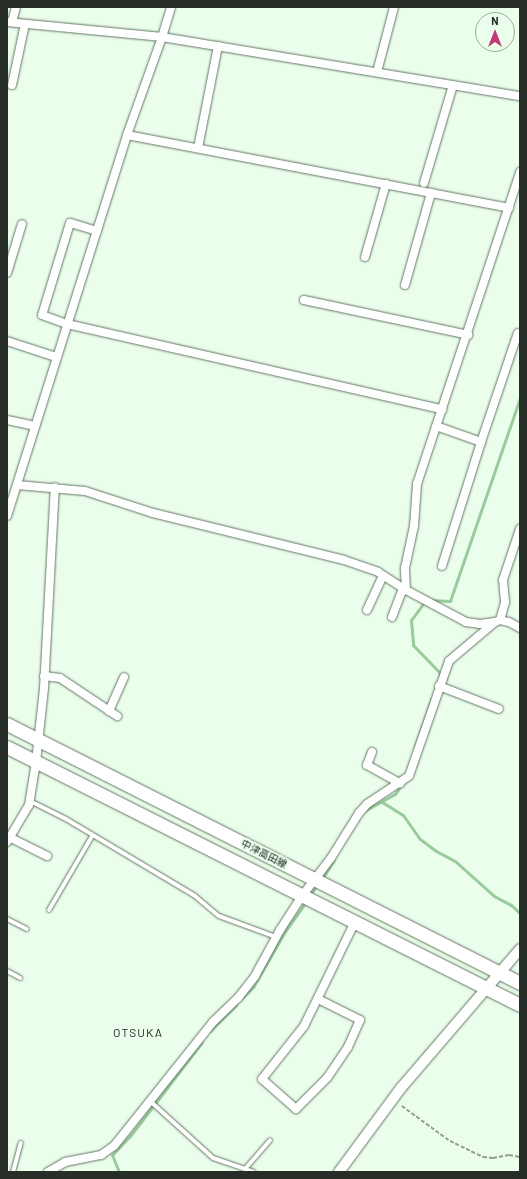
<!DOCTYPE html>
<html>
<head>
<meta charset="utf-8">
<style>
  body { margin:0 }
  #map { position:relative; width:527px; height:1179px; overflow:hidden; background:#eafeeb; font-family:Barlow,"Noto Sans JP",sans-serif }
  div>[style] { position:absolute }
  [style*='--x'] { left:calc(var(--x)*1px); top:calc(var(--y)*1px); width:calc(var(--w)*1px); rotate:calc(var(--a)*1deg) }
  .stream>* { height:3px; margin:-1.5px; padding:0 1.5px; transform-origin:1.5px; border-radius:1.5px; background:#99cb9d }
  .path>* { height:1.5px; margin-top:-0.75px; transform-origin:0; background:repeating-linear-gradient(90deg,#909d90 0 4px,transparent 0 6px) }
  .roads { filter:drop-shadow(0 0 1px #647565) drop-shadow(0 0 1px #647565) }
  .service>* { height:4px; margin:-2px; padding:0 2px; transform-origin:2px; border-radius:2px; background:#fff }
  .minor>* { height:8px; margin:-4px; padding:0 4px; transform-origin:4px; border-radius:4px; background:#fff }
  .tertiary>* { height:10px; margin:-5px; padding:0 5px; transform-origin:5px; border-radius:5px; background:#fff }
  .primary>* { height:13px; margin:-6.5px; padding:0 6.5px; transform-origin:6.5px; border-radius:6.5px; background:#fff }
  span { translate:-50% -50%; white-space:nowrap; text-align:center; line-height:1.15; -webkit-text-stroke:4px #eafeeb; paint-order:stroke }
  .street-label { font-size:10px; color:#272e27 }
  .quarter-label { font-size:12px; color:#272e27; letter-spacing:1px }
  .frame { position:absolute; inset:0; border:8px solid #272e27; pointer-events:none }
  .north { position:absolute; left:475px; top:12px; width:40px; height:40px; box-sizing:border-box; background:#eafeeb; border:1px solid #9cab9d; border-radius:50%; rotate:0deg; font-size:11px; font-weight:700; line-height:16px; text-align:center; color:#272e27 }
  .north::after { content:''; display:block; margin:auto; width:14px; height:18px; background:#c13977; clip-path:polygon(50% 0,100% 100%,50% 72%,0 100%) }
</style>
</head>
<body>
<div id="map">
  <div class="stream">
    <div style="--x:430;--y:600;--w:20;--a:3"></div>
    <div style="--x:450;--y:601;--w:215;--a:-71"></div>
    <div style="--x:425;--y:601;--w:24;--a:126"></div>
    <div style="--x:411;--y:620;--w:25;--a:85"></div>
    <div style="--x:413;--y:645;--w:39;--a:46"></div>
    <div style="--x:440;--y:673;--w:7;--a:98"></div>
    <div style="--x:415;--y:747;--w:52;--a:-70.9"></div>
    <div style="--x:382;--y:802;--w:25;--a:32"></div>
    <div style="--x:403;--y:815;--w:29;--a:55"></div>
    <div style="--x:420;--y:839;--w:20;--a:37"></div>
    <div style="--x:436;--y:851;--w:21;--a:28"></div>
    <div style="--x:455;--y:861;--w:52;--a:41.9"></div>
    <div style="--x:494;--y:896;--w:19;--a:28"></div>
    <div style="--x:511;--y:905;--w:12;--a:42"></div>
    <div style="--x:366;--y:810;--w:33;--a:-29"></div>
    <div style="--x:395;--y:794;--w:12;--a:-55"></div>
    <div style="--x:322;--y:879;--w:22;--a:-58"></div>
    <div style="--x:310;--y:895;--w:12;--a:-55"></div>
    <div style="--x:242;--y:998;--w:16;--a:-45"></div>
    <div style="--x:253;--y:987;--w:62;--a:-60.1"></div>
    <div style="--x:284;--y:933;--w:39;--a:-55"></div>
    <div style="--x:210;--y:1031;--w:37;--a:-45"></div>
    <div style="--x:119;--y:1172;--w:18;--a:-112"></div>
    <div style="--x:112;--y:1155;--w:26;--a:-47"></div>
    <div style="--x:130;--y:1136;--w:118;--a:-52.5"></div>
  </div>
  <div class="path">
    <div style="--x:402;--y:1106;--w:59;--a:36.1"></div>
    <div style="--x:450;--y:1141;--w:37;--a:26"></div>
    <div style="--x:483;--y:1157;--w:10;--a:6"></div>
    <div style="--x:493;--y:1158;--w:16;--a:-11"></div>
    <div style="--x:509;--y:1155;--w:11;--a:10"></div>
  </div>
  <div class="roads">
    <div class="service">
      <div style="--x:30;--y:801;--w:40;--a:26.6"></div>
      <div style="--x:66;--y:819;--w:150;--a:30.8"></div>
      <div style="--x:195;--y:896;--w:31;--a:40"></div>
      <div style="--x:219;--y:916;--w:61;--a:20.2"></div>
      <div style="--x:49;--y:910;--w:86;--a:-59.8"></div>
      <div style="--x:7;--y:919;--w:22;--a:27"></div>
      <div style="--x:7;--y:971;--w:15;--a:28"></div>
      <div style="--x:150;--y:1101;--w:85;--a:42.1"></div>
      <div style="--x:213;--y:1158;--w:43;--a:18.9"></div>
      <div style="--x:245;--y:1169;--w:38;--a:-49"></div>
      <div style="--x:13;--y:1172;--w:30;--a:-75"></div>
    </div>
    <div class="minor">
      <div style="--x:7;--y:22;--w:156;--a:5.5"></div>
      <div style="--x:162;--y:37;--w:363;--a:9.4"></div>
      <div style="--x:12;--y:22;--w:16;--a:-75"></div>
      <div style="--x:377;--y:72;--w:67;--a:-75.3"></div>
      <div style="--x:12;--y:85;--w:62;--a:-78"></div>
      <div style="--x:127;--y:135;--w:389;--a:10.8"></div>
      <div style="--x:198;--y:148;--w:104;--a:-78.9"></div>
      <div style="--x:424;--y:183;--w:102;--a:-73.5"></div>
      <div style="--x:97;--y:231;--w:28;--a:-163"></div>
      <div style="--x:70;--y:223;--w:96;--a:106.9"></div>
      <div style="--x:42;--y:315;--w:27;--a:20"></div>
      <div style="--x:67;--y:324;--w:385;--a:12.8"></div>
      <div style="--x:365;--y:257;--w:76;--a:-74"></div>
      <div style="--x:7;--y:273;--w:51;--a:-73"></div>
      <div style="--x:405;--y:285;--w:96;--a:-74.2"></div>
      <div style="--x:304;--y:300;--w:168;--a:12"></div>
      <div style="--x:7;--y:341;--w:52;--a:18.1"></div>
      <div style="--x:7;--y:420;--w:29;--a:12"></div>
      <div style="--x:436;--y:426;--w:48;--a:19.6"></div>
      <div style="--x:481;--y:442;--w:115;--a:-71.3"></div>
      <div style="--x:17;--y:485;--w:68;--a:5"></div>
      <div style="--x:85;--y:491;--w:71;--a:17.9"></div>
      <div style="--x:153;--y:513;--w:197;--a:13.8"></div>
      <div style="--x:344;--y:560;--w:36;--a:19"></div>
      <div style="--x:378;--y:572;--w:33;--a:33"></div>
      <div style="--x:406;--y:590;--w:68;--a:28.1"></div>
      <div style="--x:466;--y:622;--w:14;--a:8"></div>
      <div style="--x:480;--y:624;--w:15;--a:-8"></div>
      <div style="--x:7;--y:516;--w:399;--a:-72.5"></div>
      <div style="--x:127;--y:135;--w:104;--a:-70.3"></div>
      <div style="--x:162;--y:37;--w:31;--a:-73"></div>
      <div style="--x:442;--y:566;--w:130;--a:-72.5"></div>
      <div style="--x:406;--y:590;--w:22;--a:-93"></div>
      <div style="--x:405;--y:568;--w:43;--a:-77.9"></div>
      <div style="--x:414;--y:526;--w:42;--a:-85.9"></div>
      <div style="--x:417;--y:484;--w:329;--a:-71.7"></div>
      <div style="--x:367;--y:610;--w:38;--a:-65"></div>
      <div style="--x:392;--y:617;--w:31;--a:-69"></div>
      <div style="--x:500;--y:620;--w:9;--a:13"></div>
      <div style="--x:509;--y:622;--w:13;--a:29"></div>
      <div style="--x:44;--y:676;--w:16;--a:7"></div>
      <div style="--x:60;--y:678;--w:69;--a:33.7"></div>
      <div style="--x:439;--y:686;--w:64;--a:21"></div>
      <div style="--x:109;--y:711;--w:37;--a:-66"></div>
      <div style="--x:372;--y:752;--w:14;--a:111"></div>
      <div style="--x:367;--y:765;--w:38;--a:29"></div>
      <div style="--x:7;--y:836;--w:45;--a:26.6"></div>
      <div style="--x:7;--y:842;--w:43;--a:-59.3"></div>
      <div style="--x:29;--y:805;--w:44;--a:-80.8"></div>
      <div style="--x:36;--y:762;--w:74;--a:-83.8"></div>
      <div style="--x:44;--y:688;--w:201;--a:-86.9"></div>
      <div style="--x:318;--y:999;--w:47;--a:26.6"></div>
      <div style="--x:360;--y:1020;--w:30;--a:114"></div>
      <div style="--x:348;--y:1047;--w:37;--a:124"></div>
      <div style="--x:327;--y:1078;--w:44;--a:135"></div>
      <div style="--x:296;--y:1109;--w:45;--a:-138.6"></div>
      <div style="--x:262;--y:1079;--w:68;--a:-51.6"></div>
      <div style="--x:304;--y:1026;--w:116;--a:-63.9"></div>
      <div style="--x:48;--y:1172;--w:20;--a:-30"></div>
      <div style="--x:65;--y:1162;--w:37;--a:-11"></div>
      <div style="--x:101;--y:1155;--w:16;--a:-35"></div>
      <div style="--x:114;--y:1146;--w:159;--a:-51.4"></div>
      <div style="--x:213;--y:1022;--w:35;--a:-44"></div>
      <div style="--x:238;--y:998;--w:28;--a:-52"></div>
      <div style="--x:255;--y:976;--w:52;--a:-61.5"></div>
      <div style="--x:280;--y:930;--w:40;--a:-57.1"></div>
      <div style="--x:302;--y:896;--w:48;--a:-52.7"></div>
      <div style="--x:331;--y:858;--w:53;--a:-58.1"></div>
      <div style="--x:359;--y:813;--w:12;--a:-48"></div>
      <div style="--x:367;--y:804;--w:50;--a:-33.7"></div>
      <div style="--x:409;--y:776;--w:122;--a:-70.8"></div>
      <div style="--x:449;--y:661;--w:60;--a:-40.3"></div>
      <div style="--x:495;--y:622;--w:5;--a:-22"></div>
      <div style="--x:500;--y:620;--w:19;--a:-74"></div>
      <div style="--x:505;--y:602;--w:22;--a:-95"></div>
      <div style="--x:503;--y:580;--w:54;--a:-71.6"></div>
    </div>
    <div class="tertiary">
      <div style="--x:339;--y:1172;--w:104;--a:-53.6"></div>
      <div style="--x:401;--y:1088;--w:183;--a:-49.4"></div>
    </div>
    <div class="primary">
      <div style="--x:7;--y:724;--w:575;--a:26.79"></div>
      <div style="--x:7;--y:747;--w:574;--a:26.7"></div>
    </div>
  </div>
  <div class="street-label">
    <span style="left:264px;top:854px;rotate:27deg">中津高田線</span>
  </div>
  <div class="quarter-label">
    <span style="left:138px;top:1033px">OTSUKA</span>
  </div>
  <div class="frame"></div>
  <div class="north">N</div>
</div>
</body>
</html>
